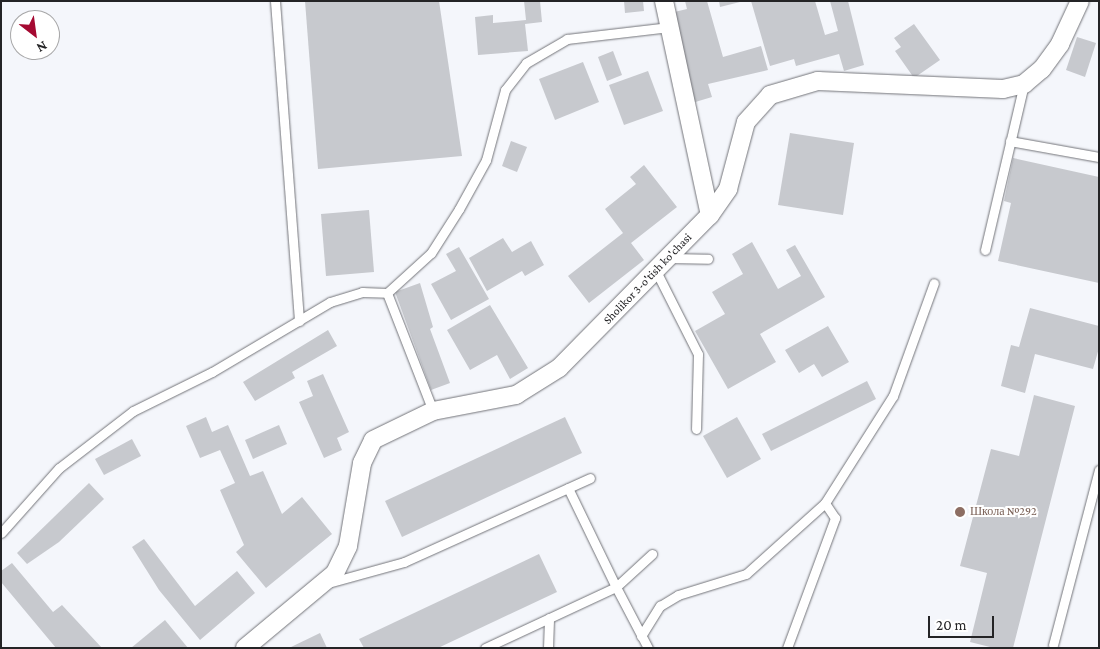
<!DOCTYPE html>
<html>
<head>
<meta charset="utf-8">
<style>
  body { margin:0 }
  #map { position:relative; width:1100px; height:649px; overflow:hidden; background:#f4f6fb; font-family:"Crimson Pro",serif }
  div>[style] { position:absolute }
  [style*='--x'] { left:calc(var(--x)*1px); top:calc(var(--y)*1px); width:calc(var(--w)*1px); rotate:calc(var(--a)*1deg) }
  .building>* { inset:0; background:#c7c9ce }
  .roads { filter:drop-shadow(0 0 1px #737479) drop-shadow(0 0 1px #737479) }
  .service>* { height:9px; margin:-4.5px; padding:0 4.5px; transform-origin:4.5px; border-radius:4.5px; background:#fff }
  .minor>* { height:18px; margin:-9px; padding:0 9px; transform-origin:9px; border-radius:9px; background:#fff }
  .dots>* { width:14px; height:14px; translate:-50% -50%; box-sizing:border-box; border:2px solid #fff; border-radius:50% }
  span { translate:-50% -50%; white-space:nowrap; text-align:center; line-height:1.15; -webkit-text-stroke:4px #fff; paint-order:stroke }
  .street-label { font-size:12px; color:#242426 }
  .education-label { font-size:12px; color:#785e54 }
  .left { translate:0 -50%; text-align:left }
  .frame { position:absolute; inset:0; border:2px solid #242426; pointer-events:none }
  .north { position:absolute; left:10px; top:10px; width:50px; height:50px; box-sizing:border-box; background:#fff; border:1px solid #a7a7a8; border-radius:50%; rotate:150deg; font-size:14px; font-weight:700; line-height:20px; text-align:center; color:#242426 }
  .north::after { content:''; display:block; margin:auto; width:18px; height:22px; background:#a50a32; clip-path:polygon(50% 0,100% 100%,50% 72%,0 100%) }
  .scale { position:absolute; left:928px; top:616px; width:66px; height:22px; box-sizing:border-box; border:2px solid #242426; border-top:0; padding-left:6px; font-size:15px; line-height:18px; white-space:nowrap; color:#242426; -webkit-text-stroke:4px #fff; paint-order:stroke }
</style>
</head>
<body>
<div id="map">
  <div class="building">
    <div style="clip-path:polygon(305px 1px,439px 1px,462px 156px,318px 169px)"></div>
    <div style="clip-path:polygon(524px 1px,540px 1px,542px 22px,525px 24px,528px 51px,478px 55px,475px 17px,493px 15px,493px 23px,526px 20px)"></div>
    <div style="clip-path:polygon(624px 1px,643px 1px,644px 11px,625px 13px)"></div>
    <div style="clip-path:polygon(685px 1px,707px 1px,723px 57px,761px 46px,768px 70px,708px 84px,712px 97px,692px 103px,670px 13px,687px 9px)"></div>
    <div style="clip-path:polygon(719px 1px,740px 1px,740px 2px,720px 7px)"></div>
    <div style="clip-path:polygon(751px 1px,815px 1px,825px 35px,838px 31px,830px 1px,848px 1px,864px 65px,844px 71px,839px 54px,796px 66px,794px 59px,770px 66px)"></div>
    <div style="clip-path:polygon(914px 24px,940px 60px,914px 78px,895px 51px,901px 47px,894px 38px)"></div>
    <div style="clip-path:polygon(1077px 37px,1096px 43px,1085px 77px,1066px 70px)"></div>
    <div style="clip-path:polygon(613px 51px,622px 75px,607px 81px,598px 57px)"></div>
    <div style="clip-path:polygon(583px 62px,599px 102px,555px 120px,539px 79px)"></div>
    <div style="clip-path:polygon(648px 71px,663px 111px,624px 125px,609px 85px)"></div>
    <div style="clip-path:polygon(790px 133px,854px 143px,843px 215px,778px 205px)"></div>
    <div style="clip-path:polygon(511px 141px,527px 147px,517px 172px,502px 166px)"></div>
    <div style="clip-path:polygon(1013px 158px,1099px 177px,1099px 283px,998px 261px,1011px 203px,1004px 201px)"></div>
    <div style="clip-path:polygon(644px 165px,677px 207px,631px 243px,644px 260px,589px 303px,568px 276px,623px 233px,605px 209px,636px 184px,630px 177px)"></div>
    <div style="clip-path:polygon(369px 210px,374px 272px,326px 276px,321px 214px)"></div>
    <div style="clip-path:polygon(503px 238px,512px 252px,531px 241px,544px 265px,525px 276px,522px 271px,487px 291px,469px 258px)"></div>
    <div style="clip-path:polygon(752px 242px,778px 289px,801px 276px,786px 250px,795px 245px,825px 297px,760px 334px,776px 362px,728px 389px,695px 331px,725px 314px,712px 292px,743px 274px,732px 254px)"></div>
    <div style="clip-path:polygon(459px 247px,489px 299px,451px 320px,431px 284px,456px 271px,446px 254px)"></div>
    <div style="clip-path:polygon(420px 283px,433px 327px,430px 329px,450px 383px,431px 390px,395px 292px)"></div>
    <div style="clip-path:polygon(490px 305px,528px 368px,510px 379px,497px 355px,470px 370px,447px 330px)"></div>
    <div style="clip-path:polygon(1030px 308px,1099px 326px,1099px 348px,1093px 369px,1035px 354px,1025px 393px,1001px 386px,1011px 345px,1019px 347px)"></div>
    <div style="clip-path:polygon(828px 326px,849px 362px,822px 377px,814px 364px,799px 373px,785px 350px)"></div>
    <div style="clip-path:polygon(328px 330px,337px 346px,292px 372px,295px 378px,255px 401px,243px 382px)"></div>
    <div style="clip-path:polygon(323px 374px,349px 432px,337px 438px,342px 450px,324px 458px,299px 402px,313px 396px,307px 381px)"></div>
    <div style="clip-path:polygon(867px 381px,876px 399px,771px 451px,762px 434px)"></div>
    <div style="clip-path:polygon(1034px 395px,1075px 406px,1013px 648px,994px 648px,970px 642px,987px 573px,960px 566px,991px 449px,1019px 456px)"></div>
    <div style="clip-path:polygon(206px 417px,212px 432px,228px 425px,250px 476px,263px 471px,282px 514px,302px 497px,332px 534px,266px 588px,236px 552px,244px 545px,220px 490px,235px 483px,220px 450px,200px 458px,186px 426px)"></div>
    <div style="clip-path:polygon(565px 417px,582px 453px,402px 537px,385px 501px)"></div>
    <div style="clip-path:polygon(737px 417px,761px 459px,727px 478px,703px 436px)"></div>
    <div style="clip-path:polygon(279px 425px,287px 444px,253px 459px,245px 440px)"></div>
    <div style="clip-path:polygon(132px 439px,141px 456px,104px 475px,95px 459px)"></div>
    <div style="clip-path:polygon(89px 483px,104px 499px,59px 542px,27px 564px,17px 553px)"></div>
    <div style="clip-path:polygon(144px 539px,195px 606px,237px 571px,255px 593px,200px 640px,159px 590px,132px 547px)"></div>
    <div style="clip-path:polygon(539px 554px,557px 592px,438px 648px,364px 648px,359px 639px)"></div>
    <div style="clip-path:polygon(12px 563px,53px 612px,62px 605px,102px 648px,56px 648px,1px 582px,1px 571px)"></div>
    <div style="clip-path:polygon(165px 620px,188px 648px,131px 648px)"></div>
    <div style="clip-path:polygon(320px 633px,327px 648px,289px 648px)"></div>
  </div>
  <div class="roads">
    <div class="service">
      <div style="--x:275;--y:1;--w:321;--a:85.7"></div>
      <div style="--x:1010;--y:141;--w:90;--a:10.2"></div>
      <div style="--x:985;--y:250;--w:171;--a:-76.8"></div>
      <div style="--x:669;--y:258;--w:39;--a:1"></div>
      <div style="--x:656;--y:271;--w:93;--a:63.2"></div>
      <div style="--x:698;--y:354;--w:75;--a:91.5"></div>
      <div style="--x:433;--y:411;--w:127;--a:-111.3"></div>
      <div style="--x:387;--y:293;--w:59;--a:-42.3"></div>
      <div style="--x:431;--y:253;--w:52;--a:-57.5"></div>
      <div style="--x:459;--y:209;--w:56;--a:-61.1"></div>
      <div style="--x:486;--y:160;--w:73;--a:-74.8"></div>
      <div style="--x:505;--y:90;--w:34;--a:-52"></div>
      <div style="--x:526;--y:63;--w:48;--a:-30.3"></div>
      <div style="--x:567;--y:39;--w:103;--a:-6.7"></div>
      <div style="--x:1;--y:533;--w:87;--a:-48.3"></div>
      <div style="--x:59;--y:468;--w:93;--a:-37.6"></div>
      <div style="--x:133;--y:411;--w:88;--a:-26.3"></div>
      <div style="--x:212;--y:372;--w:137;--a:-30.7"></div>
      <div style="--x:330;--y:302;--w:34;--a:-17"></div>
      <div style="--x:362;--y:292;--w:25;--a:2"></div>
      <div style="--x:328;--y:583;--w:79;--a:-15.4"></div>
      <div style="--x:404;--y:562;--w:204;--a:-24.3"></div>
      <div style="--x:641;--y:636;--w:36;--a:-58"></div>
      <div style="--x:660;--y:606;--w:21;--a:-31"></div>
      <div style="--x:678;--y:595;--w:71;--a:-17.2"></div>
      <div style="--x:746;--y:574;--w:106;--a:-41.9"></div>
      <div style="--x:825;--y:503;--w:127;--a:-57.6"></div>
      <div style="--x:893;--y:396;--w:120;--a:-70.1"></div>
      <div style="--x:1053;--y:645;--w:181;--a:-75.3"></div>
      <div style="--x:485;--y:648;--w:145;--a:-25"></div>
      <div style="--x:616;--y:587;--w:110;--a:-115.9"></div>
      <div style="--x:548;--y:648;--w:30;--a:-88"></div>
      <div style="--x:648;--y:648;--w:69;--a:-117.7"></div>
      <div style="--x:616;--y:587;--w:49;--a:-42.5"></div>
      <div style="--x:787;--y:648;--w:139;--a:-69.7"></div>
      <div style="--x:835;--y:518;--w:18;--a:-124"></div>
    </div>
    <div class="minor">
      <div style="--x:664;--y:1;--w:219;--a:77.9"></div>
      <div style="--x:245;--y:648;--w:117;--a:-39.8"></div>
      <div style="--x:335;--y:573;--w:30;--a:-64"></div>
      <div style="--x:348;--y:546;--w:84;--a:-80.4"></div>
      <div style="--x:362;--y:463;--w:25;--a:-64"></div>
      <div style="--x:373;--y:440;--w:67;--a:-25.8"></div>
      <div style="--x:433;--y:411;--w:85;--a:-10.9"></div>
      <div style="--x:516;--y:395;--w:51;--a:-32.1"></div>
      <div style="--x:559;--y:368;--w:215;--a:-45.4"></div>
      <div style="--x:710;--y:215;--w:32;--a:-55"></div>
      <div style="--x:728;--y:189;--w:69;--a:-75"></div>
      <div style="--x:746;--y:122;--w:36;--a:-48"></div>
      <div style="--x:770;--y:95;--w:50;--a:-16.3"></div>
      <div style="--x:818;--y:81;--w:185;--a:2.5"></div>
      <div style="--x:1003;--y:89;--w:22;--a:-13"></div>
      <div style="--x:1024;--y:84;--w:23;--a:-40"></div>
      <div style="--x:1042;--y:69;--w:31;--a:-54"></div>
      <div style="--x:1060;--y:44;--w:47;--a:-65.1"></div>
    </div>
  </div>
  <div class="dots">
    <div style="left:960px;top:512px;background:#8d6e63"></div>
  </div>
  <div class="street-label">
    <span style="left:648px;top:279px;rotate:-46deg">Sholikor 3-o'tish ko'chasi</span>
  </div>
  <div class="education-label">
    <span class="left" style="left:970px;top:512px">Школа №292</span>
  </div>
  <div class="frame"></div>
  <div class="north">N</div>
  <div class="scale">20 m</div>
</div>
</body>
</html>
